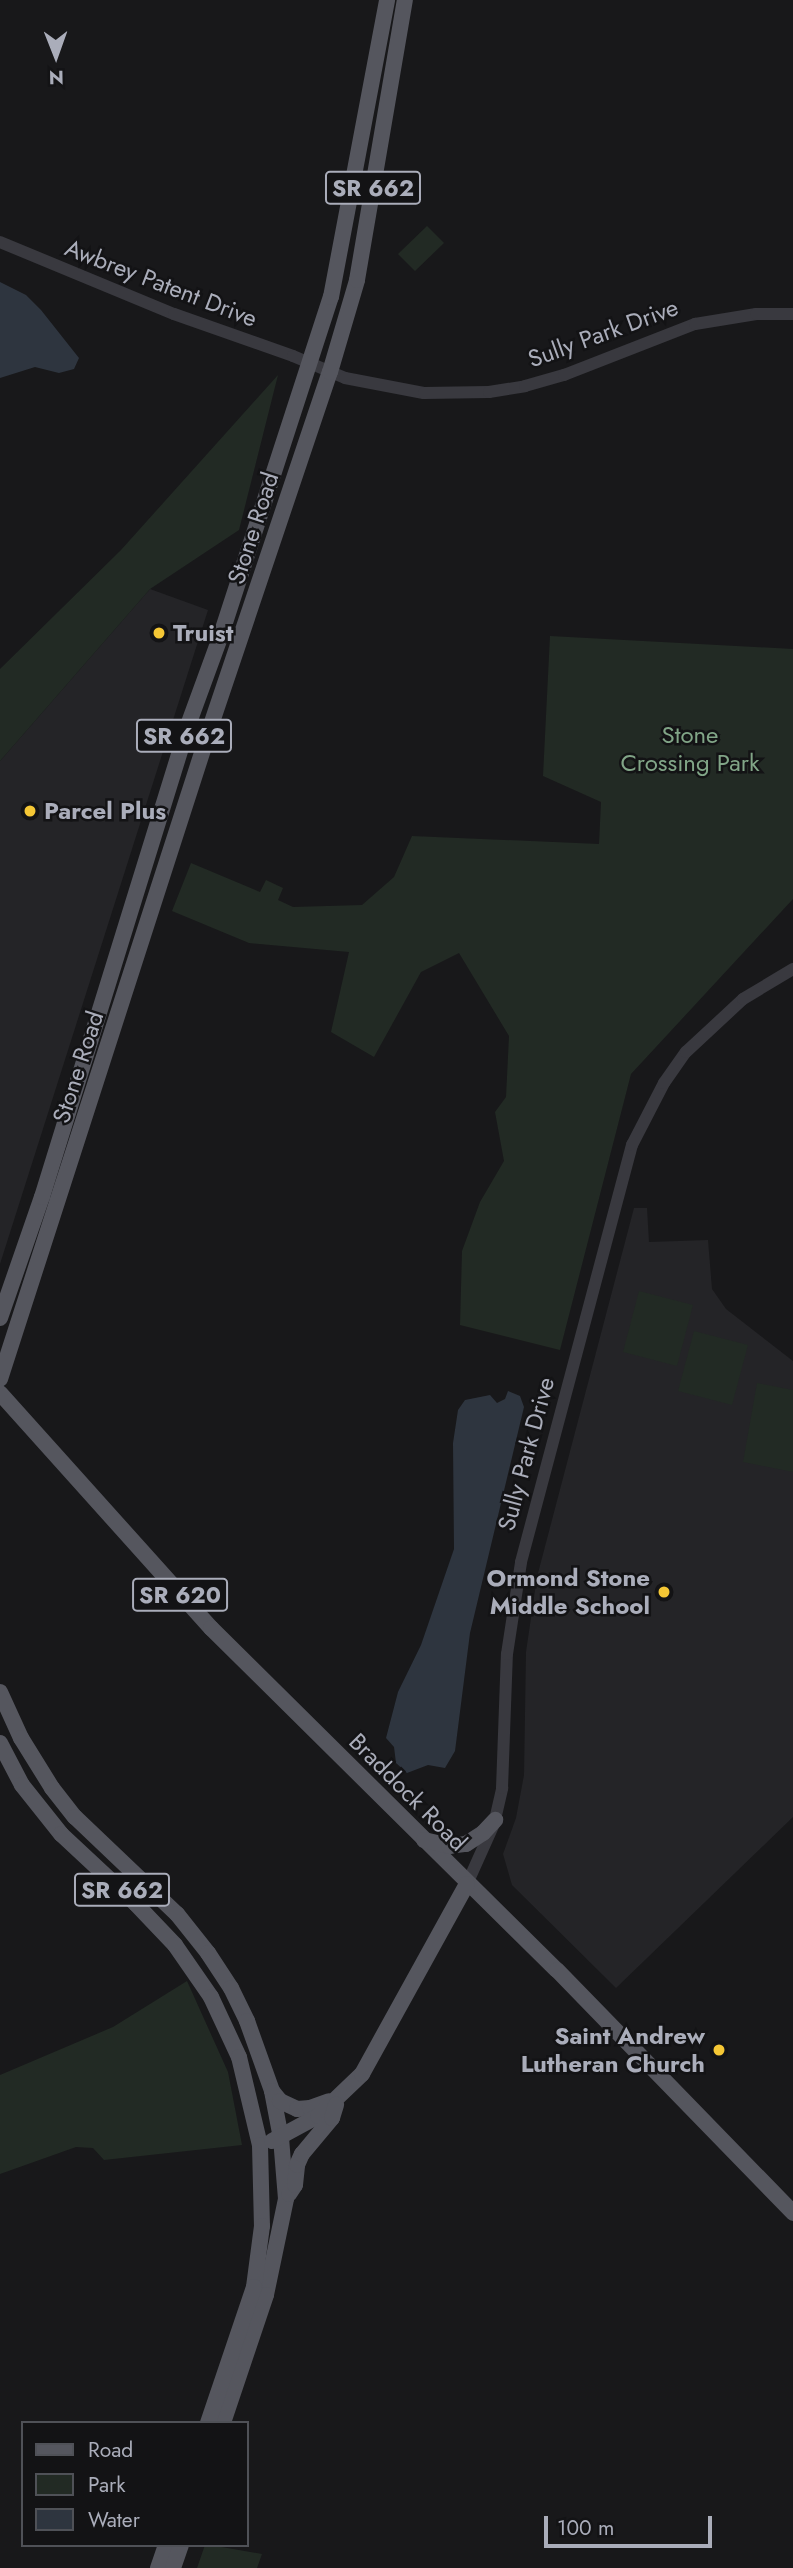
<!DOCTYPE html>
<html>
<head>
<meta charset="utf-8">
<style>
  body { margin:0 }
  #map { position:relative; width:793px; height:2568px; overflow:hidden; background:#18181a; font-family:Jost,sans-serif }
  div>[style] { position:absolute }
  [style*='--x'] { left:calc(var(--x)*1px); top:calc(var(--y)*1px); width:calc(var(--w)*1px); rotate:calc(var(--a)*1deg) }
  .built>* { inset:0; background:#242427 }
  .green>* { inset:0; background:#222a24 }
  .water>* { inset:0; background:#2e353f }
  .minor>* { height:12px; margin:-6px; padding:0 6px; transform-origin:6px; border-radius:6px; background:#39393f }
  .major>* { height:16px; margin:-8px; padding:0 8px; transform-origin:8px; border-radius:8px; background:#55565e }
  .dots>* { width:19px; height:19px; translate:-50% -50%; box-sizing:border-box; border:4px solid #131315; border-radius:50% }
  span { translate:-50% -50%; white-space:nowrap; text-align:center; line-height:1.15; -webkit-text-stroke:5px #131315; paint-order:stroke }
  .shield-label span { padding:2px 5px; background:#131315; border:2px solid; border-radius:5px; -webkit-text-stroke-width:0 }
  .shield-label { font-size:23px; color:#aaadba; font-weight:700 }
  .street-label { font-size:24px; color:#aaadba }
  .poi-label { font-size:24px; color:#aaadba; font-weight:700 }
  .left { translate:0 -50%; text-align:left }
  .right { translate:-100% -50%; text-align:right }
  .park-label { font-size:24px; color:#81a587 }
  .legend { position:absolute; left:21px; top:2421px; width:228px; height:126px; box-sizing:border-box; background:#131315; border:2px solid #4f5157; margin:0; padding:9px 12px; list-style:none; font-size:21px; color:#aaadba }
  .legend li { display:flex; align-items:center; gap:14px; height:35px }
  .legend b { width:35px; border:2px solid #4f5157 }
  .north { position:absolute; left:21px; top:21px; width:70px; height:70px; -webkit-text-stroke:5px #131315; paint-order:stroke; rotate:179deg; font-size:19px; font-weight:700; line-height:28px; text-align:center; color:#aaadba }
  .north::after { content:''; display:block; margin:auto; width:24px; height:32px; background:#aaadba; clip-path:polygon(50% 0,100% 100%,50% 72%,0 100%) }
  .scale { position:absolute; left:544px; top:2516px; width:168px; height:32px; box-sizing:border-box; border:4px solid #aaadba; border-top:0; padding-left:9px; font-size:21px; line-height:24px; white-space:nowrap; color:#aaadba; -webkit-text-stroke:5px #131315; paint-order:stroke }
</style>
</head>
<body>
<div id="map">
  <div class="built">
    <div style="clip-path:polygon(150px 589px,208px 610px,0 1264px,0 761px)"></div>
    <div style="clip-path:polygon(634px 1208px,647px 1208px,649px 1242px,708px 1240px,712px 1289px,726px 1309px,793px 1361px,793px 1817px,616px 1988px,512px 1885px,503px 1854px,516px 1818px,524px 1775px,526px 1652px,537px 1577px)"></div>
  </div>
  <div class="green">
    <div style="clip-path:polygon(427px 226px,444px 243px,415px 271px,398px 254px)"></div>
    <div style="clip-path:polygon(278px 375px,239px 530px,150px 589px,0 761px,0 669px,121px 550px)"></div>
    <div style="clip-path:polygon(550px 636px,793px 649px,793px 899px,631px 1074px,560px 1350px,460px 1325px,462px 1251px,480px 1202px,504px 1161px,495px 1112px,506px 1097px,509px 1036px,459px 953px,421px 972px,374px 1057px,331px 1032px,349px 952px,249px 943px,172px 911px,191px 863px,260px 892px,266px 880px,283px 888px,278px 900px,293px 907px,362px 905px,394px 877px,412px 836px,599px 844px,601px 802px,543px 776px)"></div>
    <div style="clip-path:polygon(639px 1291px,693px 1305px,677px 1366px,623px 1352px)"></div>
    <div style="clip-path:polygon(694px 1331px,748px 1345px,732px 1405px,678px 1391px)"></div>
    <div style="clip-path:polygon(757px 1383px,793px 1390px,793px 1472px,743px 1462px)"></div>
    <div style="clip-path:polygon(187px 1981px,228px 2072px,242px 2145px,104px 2160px,93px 2148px,76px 2147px,0 2174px,0 2075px,113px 2027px)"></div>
    <div style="clip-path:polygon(205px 2545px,210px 2545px,262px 2554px,257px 2568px,197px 2568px)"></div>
  </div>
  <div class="water">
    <div style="clip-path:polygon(0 282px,26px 295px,41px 310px,79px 358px,74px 369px,59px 373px,35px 367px,0 378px)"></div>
    <div style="clip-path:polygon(508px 1391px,520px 1396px,524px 1407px,470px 1633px,455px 1751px,445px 1768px,428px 1765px,407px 1773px,396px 1763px,394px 1747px,386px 1738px,398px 1692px,421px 1645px,454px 1549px,453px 1443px,458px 1410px,465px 1400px,490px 1395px,497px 1403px,505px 1399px)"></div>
  </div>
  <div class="minor">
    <div style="--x:0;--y:242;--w:188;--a:22.5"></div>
    <div style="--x:174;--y:314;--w:126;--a:19.4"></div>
    <div style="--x:293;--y:356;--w:56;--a:22.9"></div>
    <div style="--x:345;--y:378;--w:80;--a:10.8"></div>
    <div style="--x:424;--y:393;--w:65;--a:-0.9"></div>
    <div style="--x:489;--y:392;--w:36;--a:-9"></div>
    <div style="--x:525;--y:386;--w:41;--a:-15.8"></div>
    <div style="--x:564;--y:375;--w:141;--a:-21.3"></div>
    <div style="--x:695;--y:324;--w:62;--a:-9.3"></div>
    <div style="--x:756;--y:314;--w:37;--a:0"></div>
    <div style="--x:467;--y:1884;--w:66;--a:-65.8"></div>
    <div style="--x:494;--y:1824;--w:37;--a:-77"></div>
    <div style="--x:502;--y:1788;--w:134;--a:-87.9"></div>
    <div style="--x:507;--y:1654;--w:93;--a:-81.3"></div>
    <div style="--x:521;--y:1562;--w:432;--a:-75.1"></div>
    <div style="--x:632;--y:1145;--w:70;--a:-62.7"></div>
    <div style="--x:664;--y:1083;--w:38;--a:-55"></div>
    <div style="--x:686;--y:1052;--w:78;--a:-42.9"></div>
    <div style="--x:743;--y:999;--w:58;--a:-31"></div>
  </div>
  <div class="major">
    <div style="--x:0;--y:1318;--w:128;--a:-70.9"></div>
    <div style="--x:42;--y:1197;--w:491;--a:-72.8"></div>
    <div style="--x:187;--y:728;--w:96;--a:-69.9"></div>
    <div style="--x:220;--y:638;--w:359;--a:-72"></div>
    <div style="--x:331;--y:297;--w:302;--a:-79.3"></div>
    <div style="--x:0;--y:1379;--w:684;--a:-72.12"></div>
    <div style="--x:210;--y:728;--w:376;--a:-71.4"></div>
    <div style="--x:330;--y:372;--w:96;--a:-73.6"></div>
    <div style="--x:357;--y:280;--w:284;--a:-80.3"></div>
    <div style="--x:0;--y:1393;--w:316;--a:48.1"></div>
    <div style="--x:211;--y:1628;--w:486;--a:44.7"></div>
    <div style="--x:557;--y:1970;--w:339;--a:45.8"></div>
    <div style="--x:0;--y:1692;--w:51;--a:65.5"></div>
    <div style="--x:21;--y:1738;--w:59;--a:58.2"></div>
    <div style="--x:52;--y:1788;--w:37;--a:52"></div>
    <div style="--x:75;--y:1817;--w:141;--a:43.6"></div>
    <div style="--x:177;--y:1914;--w:50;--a:51.5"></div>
    <div style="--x:208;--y:1953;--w:42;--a:56.7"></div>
    <div style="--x:231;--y:1988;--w:37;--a:64"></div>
    <div style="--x:247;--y:2021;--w:74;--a:70.3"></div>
    <div style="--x:272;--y:2091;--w:48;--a:79.2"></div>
    <div style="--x:281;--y:2138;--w:61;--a:85.3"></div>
    <div style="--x:286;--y:2199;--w:98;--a:101.8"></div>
    <div style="--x:266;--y:2295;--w:135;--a:108.6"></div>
    <div style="--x:0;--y:1743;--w:47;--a:62.4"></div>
    <div style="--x:22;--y:1785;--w:63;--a:51.5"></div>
    <div style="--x:61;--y:1834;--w:103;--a:43"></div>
    <div style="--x:136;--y:1904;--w:57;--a:46.4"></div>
    <div style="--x:175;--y:1945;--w:63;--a:55.3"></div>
    <div style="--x:211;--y:1997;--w:66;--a:65"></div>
    <div style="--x:239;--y:2057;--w:90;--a:76.6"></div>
    <div style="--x:260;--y:2145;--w:81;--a:88.6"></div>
    <div style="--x:262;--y:2226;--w:62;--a:97.5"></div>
    <div style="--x:254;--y:2287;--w:144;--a:108.7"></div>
    <div style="--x:424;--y:1840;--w:26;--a:13"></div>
    <div style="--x:449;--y:1846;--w:17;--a:-7"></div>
    <div style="--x:466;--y:1844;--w:20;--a:-33"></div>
    <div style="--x:483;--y:1833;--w:18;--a:-47"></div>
    <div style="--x:272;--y:2091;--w:13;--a:51"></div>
    <div style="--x:280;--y:2101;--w:19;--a:25"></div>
    <div style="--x:297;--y:2109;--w:13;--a:-4"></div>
    <div style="--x:310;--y:2108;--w:20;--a:-20"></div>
    <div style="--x:272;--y:2141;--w:52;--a:-28.5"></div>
    <div style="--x:318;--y:2116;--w:61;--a:-43.7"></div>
    <div style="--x:362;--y:2074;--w:217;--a:-61.1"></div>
    <div style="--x:289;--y:2194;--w:11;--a:-56"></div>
    <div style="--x:295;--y:2185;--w:20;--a:-84"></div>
    <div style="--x:297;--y:2165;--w:12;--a:-66"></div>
    <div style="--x:302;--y:2154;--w:47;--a:-50.2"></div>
    <div style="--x:332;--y:2118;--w:14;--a:-73"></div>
    <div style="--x:158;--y:2568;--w:24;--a:-71"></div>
    <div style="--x:173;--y:2568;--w:24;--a:-71"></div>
  </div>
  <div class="dots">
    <div style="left:159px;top:633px;background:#f5c735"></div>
    <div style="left:30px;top:811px;background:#f5c735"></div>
    <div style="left:664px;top:1592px;background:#f5c735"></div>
    <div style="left:719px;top:2050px;background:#f5c735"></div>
  </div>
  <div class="shield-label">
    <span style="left:373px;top:188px">SR 662</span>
    <span style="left:184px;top:736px">SR 662</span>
    <span style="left:180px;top:1595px">SR 620</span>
    <span style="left:122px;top:1890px">SR 662</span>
  </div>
  <div class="street-label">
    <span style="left:161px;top:283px;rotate:21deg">Awbrey Patent Drive</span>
    <span style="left:603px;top:333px;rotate:-20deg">Sully Park Drive</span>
    <span style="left:253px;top:528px;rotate:-72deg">Stone Road</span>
    <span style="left:78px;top:1067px;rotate:-72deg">Stone Road</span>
    <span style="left:526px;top:1454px;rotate:-75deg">Sully Park Drive</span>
    <span style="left:408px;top:1792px;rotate:45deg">Braddock Road</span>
  </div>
  <div class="poi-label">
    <span class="left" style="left:173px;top:633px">Truist</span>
    <span class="left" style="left:44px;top:811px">Parcel Plus</span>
    <span class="right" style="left:650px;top:1592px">Ormond Stone<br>Middle School</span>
    <span class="right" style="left:705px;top:2050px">Saint Andrew<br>Lutheran Church</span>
  </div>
  <div class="park-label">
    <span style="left:690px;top:749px">Stone<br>Crossing Park</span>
  </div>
  <ul class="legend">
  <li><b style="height:9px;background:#55565e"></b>Road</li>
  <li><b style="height:19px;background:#222a24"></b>Park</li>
  <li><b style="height:19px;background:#2e353f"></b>Water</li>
  </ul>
  <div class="north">N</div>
  <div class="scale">100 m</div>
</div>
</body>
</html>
